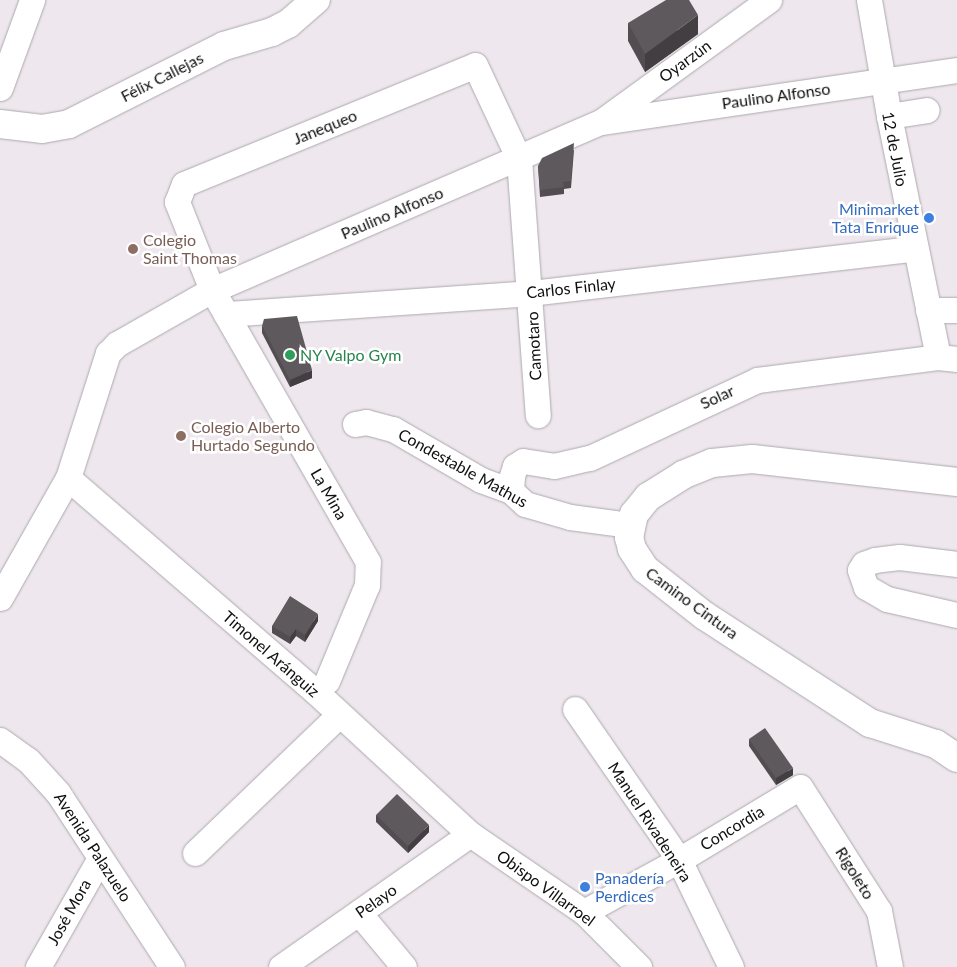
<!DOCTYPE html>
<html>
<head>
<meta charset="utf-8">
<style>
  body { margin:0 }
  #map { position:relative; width:957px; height:967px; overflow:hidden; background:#eee8ee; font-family:Lato,sans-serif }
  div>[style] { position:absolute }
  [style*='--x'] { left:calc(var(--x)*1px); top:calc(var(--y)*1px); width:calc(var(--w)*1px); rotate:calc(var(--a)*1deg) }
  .roads { filter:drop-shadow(0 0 1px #ada8ad) drop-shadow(0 0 1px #ada8ad) }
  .minor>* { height:25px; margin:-12.5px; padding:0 12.5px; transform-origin:12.5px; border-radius:12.5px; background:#fff }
  .major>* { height:28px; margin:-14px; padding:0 14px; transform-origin:14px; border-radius:14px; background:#fff }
  .wall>* { inset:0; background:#514d50 }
  .shaded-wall>* { inset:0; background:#423e41 }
  .building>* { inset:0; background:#5e595d }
  .dots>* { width:14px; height:14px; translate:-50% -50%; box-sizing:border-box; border:2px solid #fff; border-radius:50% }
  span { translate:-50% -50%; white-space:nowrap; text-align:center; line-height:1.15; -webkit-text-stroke:5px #fff; paint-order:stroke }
  .street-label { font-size:16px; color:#100f10 }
  .shop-label { font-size:16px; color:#366cbe }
  .right { translate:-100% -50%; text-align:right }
  .left { translate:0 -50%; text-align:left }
  .education-label { font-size:16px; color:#785e54 }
  .leisure-label { font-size:16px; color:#27864d }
</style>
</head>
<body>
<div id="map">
  <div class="roads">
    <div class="minor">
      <div style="--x:869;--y:0;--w:118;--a:80.2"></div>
      <div style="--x:889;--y:116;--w:246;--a:78.5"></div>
      <div style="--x:0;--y:88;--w:94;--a:-70"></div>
      <div style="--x:889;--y:116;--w:38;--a:-9"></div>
      <div style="--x:605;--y:119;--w:203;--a:-36"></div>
      <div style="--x:928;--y:310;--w:29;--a:0"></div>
      <div style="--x:226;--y:314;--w:306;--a:-3.9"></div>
      <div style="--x:531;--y:293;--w:386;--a:-6.6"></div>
      <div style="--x:355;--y:424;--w:11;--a:-10"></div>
      <div style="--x:366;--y:422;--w:28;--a:15"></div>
      <div style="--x:393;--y:429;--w:102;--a:30.1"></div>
      <div style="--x:481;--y:480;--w:32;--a:20"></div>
      <div style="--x:511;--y:491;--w:19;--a:43"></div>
      <div style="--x:525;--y:504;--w:47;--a:16.1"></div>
      <div style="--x:570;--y:517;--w:61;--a:7.6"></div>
      <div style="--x:68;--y:478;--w:329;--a:40.8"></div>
      <div style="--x:317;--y:693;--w:208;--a:42.7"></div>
      <div style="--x:470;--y:834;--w:138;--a:34.4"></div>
      <div style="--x:584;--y:912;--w:78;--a:45"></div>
      <div style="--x:511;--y:491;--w:15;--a:-86"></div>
      <div style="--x:512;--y:476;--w:10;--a:-73"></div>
      <div style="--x:515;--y:466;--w:9;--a:-32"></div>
      <div style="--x:523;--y:461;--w:31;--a:9"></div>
      <div style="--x:554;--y:466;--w:37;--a:-13"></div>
      <div style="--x:590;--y:458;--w:184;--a:-25"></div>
      <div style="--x:757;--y:380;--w:182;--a:-7.2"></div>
      <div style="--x:938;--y:357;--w:19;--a:6"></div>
      <div style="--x:957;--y:564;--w:58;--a:-173.1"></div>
      <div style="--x:899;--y:557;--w:24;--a:173"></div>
      <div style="--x:875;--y:560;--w:12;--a:160"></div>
      <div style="--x:864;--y:564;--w:7;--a:124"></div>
      <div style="--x:860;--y:570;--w:18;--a:71"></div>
      <div style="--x:866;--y:587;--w:24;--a:30"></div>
      <div style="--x:887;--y:599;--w:72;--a:12.9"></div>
      <div style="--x:0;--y:598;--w:138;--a:-60.5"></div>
      <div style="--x:68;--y:478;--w:131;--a:-72.3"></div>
      <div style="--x:108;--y:353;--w:13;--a:-45"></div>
      <div style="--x:117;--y:344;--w:109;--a:-29.6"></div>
      <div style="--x:212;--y:290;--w:424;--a:-23.4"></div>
      <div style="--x:601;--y:122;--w:360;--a:-8.3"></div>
      <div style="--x:327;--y:681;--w:104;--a:-67.4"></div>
      <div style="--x:367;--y:585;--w:23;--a:-88"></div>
      <div style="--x:368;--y:562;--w:314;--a:-119.8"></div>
      <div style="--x:212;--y:290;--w:95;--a:-111.7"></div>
      <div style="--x:177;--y:202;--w:19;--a:-69"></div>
      <div style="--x:184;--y:184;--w:314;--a:-22.2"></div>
      <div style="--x:475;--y:65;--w:104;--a:64.9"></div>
      <div style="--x:519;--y:159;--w:257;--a:85.8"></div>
      <div style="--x:575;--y:709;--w:183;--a:55.4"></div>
      <div style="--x:679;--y:860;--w:119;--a:64.1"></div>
      <div style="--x:0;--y:740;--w:34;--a:36"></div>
      <div style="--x:28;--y:760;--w:45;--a:47.7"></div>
      <div style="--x:58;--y:793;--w:208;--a:56.8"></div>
      <div style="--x:195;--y:853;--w:199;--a:-43.8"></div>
      <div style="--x:584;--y:912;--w:108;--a:-28.7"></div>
      <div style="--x:679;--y:860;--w:141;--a:-31.1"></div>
      <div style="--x:800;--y:787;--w:147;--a:57.5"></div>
      <div style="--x:879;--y:911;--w:57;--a:78.9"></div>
      <div style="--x:359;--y:913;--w:70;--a:50.2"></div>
      <div style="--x:38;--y:967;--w:125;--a:-60.4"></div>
      <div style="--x:281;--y:967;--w:231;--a:-35.1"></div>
    </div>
    <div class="major">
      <div style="--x:0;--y:124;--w:42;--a:6.8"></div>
      <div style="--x:42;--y:129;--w:27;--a:-10"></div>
      <div style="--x:69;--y:124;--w:174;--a:-26.7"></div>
      <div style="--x:224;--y:46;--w:50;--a:-16.3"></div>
      <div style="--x:272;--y:32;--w:18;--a:-27"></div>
      <div style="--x:288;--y:24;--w:37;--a:-41"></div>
      <div style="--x:957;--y:482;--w:206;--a:-173.6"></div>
      <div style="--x:752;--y:459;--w:40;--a:174.3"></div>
      <div style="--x:712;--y:463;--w:31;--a:158"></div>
      <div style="--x:683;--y:475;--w:41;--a:147.8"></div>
      <div style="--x:648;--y:497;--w:22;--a:129"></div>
      <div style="--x:634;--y:514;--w:24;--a:102"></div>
      <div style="--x:629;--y:537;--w:12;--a:76"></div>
      <div style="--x:632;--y:549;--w:24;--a:57"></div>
      <div style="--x:645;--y:569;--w:76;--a:38.1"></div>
      <div style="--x:705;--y:616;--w:197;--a:33"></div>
      <div style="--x:870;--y:723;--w:69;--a:17.7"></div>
      <div style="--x:936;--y:744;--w:25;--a:34"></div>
    </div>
  </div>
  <div class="wall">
    <div style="clip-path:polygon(628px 23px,698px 34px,645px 72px,628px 41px)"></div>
    <div style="clip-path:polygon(574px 150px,571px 188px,564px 189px,564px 194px,540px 197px,538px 166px)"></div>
    <div style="clip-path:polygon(262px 326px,312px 378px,290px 387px,262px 333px)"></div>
    <div style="clip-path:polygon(318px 621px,305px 642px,296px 636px,290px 644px,272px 633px,272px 626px)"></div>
    <div style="clip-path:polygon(749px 739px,793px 775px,776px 785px,749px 746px)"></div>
    <div style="clip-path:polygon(376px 815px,429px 832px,408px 853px,376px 822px)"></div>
  </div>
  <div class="shaded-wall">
    <div style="clip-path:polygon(698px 15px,698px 34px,645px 72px,645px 54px)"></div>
    <div style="clip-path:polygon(312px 370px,312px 378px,290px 387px,290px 380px)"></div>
    <div style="clip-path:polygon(318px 614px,318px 621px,305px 642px,305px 635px)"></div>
    <div style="clip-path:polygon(296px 629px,296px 636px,290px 644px,290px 637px)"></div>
    <div style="clip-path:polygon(793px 768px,793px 775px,776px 785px,776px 778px)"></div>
    <div style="clip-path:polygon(429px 825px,429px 832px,408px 853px,408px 846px)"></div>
  </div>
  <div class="building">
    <div style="clip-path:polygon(666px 0,689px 0,698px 15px,645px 54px,628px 23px)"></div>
    <div style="clip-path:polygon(574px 143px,571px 181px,563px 182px,564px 187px,540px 190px,538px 166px,542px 158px)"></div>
    <div style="clip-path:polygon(297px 316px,312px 370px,290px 380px,262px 326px,264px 319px)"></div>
    <div style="clip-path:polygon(290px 596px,318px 614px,305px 635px,296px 629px,290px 637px,272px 626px)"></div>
    <div style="clip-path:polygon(765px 728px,793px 768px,776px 778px,749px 739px)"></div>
    <div style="clip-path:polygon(397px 794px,429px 825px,408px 846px,376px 815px)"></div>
  </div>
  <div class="dots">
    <div style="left:929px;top:218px;background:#3f7fe0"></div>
    <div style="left:133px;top:249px;background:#8d6e63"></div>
    <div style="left:290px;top:355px;background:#2e9e5b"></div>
    <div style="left:181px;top:436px;background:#8d6e63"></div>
    <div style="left:585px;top:887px;background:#3f7fe0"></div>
  </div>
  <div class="street-label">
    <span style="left:685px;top:61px;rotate:-36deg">Oyarzún</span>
    <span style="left:162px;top:77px;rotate:-27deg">Félix Callejas</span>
    <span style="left:776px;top:96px;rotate:-8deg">Paulino Alfonso</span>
    <span style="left:325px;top:127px;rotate:-22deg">Janequeo</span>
    <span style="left:895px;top:149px;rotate:79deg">12 de Julio</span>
    <span style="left:392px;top:213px;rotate:-23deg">Paulino Alfonso</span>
    <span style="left:571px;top:288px;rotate:-6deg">Carlos Finlay</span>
    <span style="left:534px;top:346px;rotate:-93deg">Camotaro</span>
    <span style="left:717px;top:397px;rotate:-25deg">Solar</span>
    <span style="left:463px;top:468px;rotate:29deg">Condestable Mathus</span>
    <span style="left:329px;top:494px;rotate:60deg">La Mina</span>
    <span style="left:692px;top:603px;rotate:36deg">Camino Cintura</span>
    <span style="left:271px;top:654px;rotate:41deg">Timonel Aránguiz</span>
    <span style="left:650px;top:822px;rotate:57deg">Manuel Rivadeneira</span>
    <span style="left:732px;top:828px;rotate:-31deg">Concordia</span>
    <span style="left:93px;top:847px;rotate:57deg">Avenida Palazuelo</span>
    <span style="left:855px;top:873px;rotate:58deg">Rigoleto</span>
    <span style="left:546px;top:888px;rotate:36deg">Obispo Villarroel</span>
    <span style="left:376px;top:901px;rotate:-35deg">Pelayo</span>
    <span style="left:69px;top:912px;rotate:-61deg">José Mora</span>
  </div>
  <div class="shop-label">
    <span class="right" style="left:919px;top:218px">Minimarket<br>Tata Enrique</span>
    <span class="left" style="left:595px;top:887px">Panadería<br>Perdices</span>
  </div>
  <div class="education-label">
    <span class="left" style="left:143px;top:249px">Colegio<br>Saint Thomas</span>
    <span class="left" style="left:191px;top:436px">Colegio Alberto<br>Hurtado Segundo</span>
  </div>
  <div class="leisure-label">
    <span class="left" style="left:300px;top:355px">NY Valpo Gym</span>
  </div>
</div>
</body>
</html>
